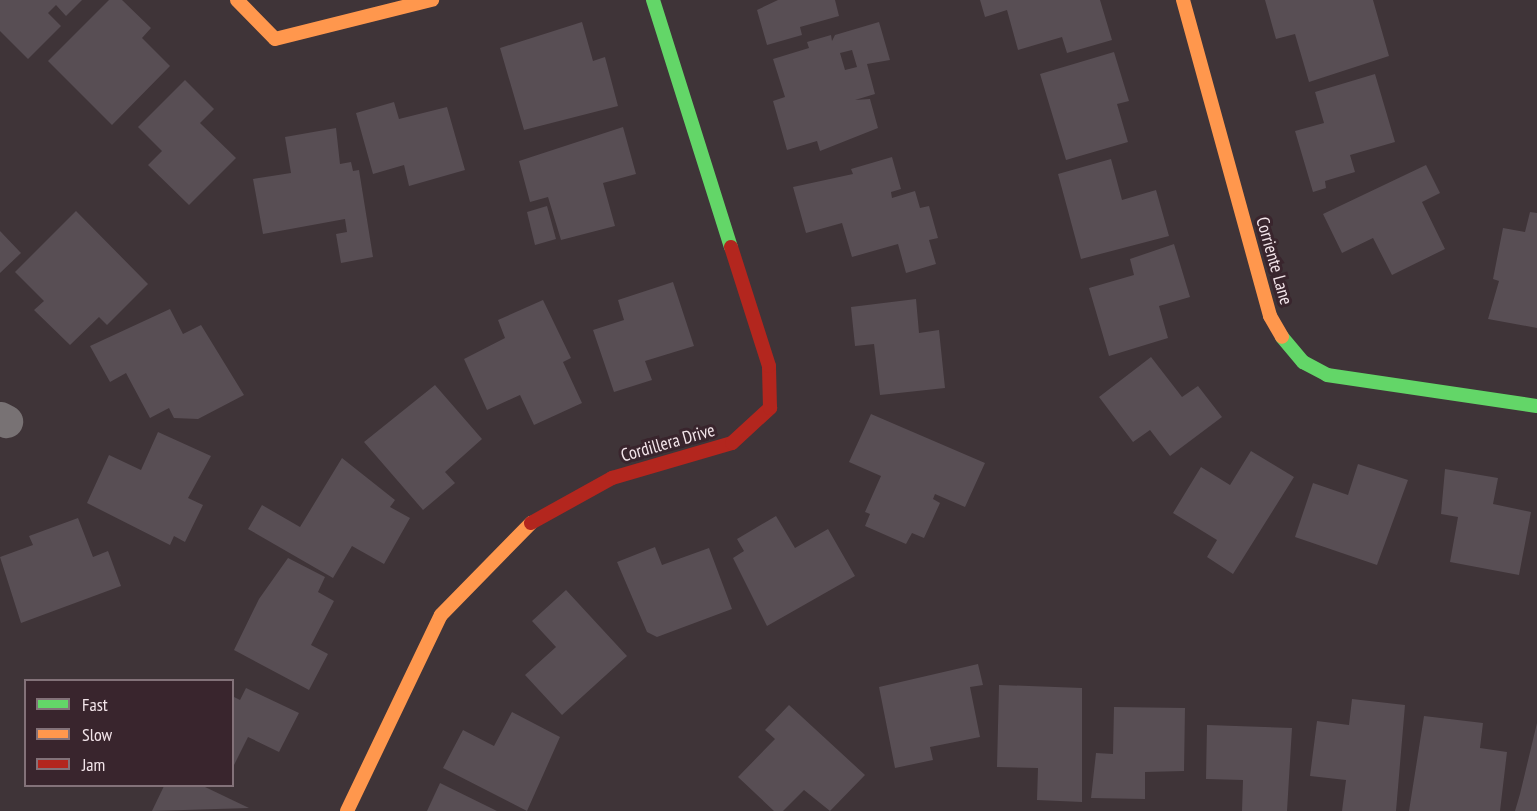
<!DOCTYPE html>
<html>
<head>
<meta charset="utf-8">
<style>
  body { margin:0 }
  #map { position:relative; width:1537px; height:811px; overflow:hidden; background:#3f3438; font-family:"PT Sans Narrow",sans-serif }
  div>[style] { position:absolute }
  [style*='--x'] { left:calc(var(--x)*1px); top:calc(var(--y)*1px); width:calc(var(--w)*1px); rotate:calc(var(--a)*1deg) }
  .building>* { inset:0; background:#584e54 }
  .street>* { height:33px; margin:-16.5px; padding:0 16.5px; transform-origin:16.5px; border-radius:16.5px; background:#787274 }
  .fast>* { height:14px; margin:-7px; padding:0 7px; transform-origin:7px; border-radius:7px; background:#63d668 }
  .slow>* { height:14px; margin:-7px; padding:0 7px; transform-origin:7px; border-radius:7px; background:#ff974d }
  .jam>* { height:14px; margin:-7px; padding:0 7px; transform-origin:7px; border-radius:7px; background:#b3261e }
  span { translate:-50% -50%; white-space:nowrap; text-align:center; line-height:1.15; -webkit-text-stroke:6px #39252d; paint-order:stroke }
  .street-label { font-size:18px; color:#f3e5ea }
  .legend { position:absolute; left:24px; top:679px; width:210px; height:108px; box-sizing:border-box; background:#39252d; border:2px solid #837279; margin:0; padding:8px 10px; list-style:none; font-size:18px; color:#f3e5ea }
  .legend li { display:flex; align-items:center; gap:12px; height:30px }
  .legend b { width:30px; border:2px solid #837279 }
</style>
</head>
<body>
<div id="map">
  <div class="building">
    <div style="clip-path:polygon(0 0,82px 0,66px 16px,56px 5px,48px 13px,61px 26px,28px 59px,0 31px)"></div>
    <div style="clip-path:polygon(109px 0,122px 0,151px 28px,142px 38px,170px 66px,112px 125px,48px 61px)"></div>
    <div style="clip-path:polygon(778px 0,835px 0,839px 16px,800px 27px,802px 35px,767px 45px,757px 10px)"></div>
    <div style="clip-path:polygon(980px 0,1100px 0,1112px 40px,1067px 53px,1062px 37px,1018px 50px,1007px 10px,985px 17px)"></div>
    <div style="clip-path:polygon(1265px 0,1373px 0,1389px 56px,1309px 82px,1295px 34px,1276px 39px)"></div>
    <div style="clip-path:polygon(582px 22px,593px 61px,605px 57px,618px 106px,524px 130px,500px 48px)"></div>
    <div style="clip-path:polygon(evenodd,879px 22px,890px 60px,867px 64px,875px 94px,855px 100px,870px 99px,878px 128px,820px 151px,817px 141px,787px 150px,773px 101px,785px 97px,773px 59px,809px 48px,807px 42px,831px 35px,832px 41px,835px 35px,879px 22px,852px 50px,857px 67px,845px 70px,840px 53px,852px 50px)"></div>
    <div style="clip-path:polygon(1114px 52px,1129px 101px,1117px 104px,1128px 142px,1066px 160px,1040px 74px)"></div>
    <div style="clip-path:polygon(1375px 74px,1395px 142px,1350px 155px,1355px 172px,1325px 181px,1326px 188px,1313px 192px,1295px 131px,1324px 123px,1315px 92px)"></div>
    <div style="clip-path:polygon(185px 80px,214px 109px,200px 123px,236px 158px,189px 205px,148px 165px,162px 151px,138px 127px)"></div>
    <div style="clip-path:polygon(394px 102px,399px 119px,447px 107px,465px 170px,409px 186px,404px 165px,373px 174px,356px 113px)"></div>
    <div style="clip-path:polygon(623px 127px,636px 174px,603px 183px,615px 226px,561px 240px,548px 197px,530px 202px,519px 161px)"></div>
    <div style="clip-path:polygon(336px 128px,340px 164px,351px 162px,353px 171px,359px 170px,373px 257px,341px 263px,336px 234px,347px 232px,345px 219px,263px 234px,253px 179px,291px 173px,285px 137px)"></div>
    <div style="clip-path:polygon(892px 157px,901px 189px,891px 192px,892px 198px,915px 191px,920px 208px,929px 206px,938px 238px,929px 240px,936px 264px,906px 273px,898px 244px,852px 257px,842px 223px,806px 233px,793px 187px,853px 174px,851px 169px)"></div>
    <div style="clip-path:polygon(1111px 159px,1122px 200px,1156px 190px,1169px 236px,1081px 259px,1058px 174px)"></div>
    <div style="clip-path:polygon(1426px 165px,1440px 193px,1422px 202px,1445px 249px,1392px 275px,1373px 238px,1342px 253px,1323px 214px)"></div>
    <div style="clip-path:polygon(547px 206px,556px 239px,535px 245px,527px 212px)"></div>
    <div style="clip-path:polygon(76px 211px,148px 284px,107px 325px,99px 317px,70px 345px,34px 310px,44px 301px,15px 272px)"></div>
    <div style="clip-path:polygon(1530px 212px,1537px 213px,1537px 328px,1488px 319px,1499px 281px,1493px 279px,1503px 228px,1525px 232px)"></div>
    <div style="clip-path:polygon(0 231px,21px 253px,0 273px)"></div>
    <div style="clip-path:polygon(1174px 244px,1190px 297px,1159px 306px,1168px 338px,1109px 356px,1089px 288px,1134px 275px,1130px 259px)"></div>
    <div style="clip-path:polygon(673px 282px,694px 346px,645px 361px,652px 380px,614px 392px,593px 330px,624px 320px,618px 300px)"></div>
    <div style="clip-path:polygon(916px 299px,919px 333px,939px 330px,945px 388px,880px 395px,874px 344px,855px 346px,851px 307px)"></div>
    <div style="clip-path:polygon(543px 300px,571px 358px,563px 362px,582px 403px,534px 425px,520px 395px,487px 410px,464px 359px,505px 338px,498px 320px)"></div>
    <div style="clip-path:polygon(170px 309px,183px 334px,201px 325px,244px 395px,198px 419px,174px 418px,169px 408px,150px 418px,126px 373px,110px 382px,90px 346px)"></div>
    <div style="clip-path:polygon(1151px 357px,1182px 397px,1198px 386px,1222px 417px,1170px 456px,1150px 430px,1133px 442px,1099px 397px)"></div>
    <div style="clip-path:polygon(435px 385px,482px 439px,445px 472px,455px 483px,423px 510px,364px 442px)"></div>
    <div style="clip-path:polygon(871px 414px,985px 463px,965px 507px,935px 494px,933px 499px,940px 503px,924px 538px,912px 533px,906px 544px,865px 526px,870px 514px,865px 512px,881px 476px,849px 462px)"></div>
    <div style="clip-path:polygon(158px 432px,211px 456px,188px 498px,203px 505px,185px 542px,174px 536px,170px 545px,87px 503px,109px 455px,141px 470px)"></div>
    <div style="clip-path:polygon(1251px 451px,1294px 477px,1233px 574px,1207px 557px,1217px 540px,1173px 513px,1201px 467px,1230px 485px)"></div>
    <div style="clip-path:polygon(342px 458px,395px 500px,390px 507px,410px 518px,384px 564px,352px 546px,333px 578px,248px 529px,262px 505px,300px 527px)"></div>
    <div style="clip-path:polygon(1358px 464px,1408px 480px,1377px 565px,1295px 537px,1313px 483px,1348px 495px)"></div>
    <div style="clip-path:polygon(1445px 469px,1498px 478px,1493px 504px,1531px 512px,1519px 575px,1450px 562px,1458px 517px,1441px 514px)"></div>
    <div style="clip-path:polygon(776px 516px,795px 548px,828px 529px,855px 576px,767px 626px,733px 558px,744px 551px,737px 539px)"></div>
    <div style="clip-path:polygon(78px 518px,93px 557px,108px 551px,121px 586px,21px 623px,0 557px,33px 545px,29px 536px)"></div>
    <div style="clip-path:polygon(655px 547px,662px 565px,709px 548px,732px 609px,657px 637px,647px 632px,617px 562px)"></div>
    <div style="clip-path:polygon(288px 558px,325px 577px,318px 592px,334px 601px,311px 645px,328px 654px,309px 690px,234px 650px,259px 599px)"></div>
    <div style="clip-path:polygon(566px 590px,627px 656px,562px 715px,525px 675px,556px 647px,532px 621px)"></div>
    <div style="clip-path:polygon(978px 664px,983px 685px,970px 687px,980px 737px,930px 747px,933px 760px,895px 768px,879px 687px)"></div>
    <div style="clip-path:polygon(999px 685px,1082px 688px,1082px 802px,1037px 800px,1038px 768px,997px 767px)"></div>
    <div style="clip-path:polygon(246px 688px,299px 713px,279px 752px,248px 737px,232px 769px,232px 696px,240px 700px)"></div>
    <div style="clip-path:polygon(1352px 699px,1405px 705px,1396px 811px,1342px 811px,1346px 780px,1310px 776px,1317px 721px,1349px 725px)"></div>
    <div style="clip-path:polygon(789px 705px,865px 775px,830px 811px,804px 790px,783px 811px,774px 811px,738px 777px,775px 739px,765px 730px)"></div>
    <div style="clip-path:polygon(1114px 707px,1185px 708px,1184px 771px,1145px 772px,1145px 799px,1091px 798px,1096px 753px,1113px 754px)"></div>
    <div style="clip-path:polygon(512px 712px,560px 737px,527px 811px,443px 768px,463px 730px,494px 746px)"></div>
    <div style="clip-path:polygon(1424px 716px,1483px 723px,1480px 748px,1507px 752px,1500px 811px,1409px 811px)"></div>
    <div style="clip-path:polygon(1537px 723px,1537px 811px,1515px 811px,1520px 794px)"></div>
    <div style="clip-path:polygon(1207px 725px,1292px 728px,1287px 811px,1242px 811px,1243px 780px,1206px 779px)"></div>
    <div style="clip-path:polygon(440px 783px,497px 811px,427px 811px)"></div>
    <div style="clip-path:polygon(164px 786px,203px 786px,249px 808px,152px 811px)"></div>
  </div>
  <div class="street">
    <div style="--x:0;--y:418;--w:7;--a:27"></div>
  </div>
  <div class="fast">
    <div style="--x:653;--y:0;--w:259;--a:72.5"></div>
    <div style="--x:1282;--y:337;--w:33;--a:50"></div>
    <div style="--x:1303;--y:362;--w:27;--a:28"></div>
    <div style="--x:1327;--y:375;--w:212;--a:8.4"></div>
  </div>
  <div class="slow">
    <div style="--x:237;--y:0;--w:54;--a:45.7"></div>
    <div style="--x:275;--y:39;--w:162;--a:-14"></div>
    <div style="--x:1183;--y:0;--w:328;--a:74.6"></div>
    <div style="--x:1270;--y:316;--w:24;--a:60"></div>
    <div style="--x:347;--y:811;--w:217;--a:-64.4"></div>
    <div style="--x:441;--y:615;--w:129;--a:-45.6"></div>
  </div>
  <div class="jam">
    <div style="--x:531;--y:523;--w:93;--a:-29.1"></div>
    <div style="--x:612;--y:478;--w:125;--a:-16.3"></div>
    <div style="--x:732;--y:443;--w:52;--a:-42.6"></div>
    <div style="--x:770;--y:408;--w:42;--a:-91.4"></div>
    <div style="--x:769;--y:366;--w:125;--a:-107.7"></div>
  </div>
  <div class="street-label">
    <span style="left:1274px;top:261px;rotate:74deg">Corriente Lane</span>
    <span style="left:668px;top:443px;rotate:-16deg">Cordillera Drive</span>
  </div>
  <ul class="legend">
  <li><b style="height:8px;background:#63d668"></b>Fast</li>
  <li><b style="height:8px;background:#ff974d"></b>Slow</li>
  <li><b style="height:8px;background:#b3261e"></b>Jam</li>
  </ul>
</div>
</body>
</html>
